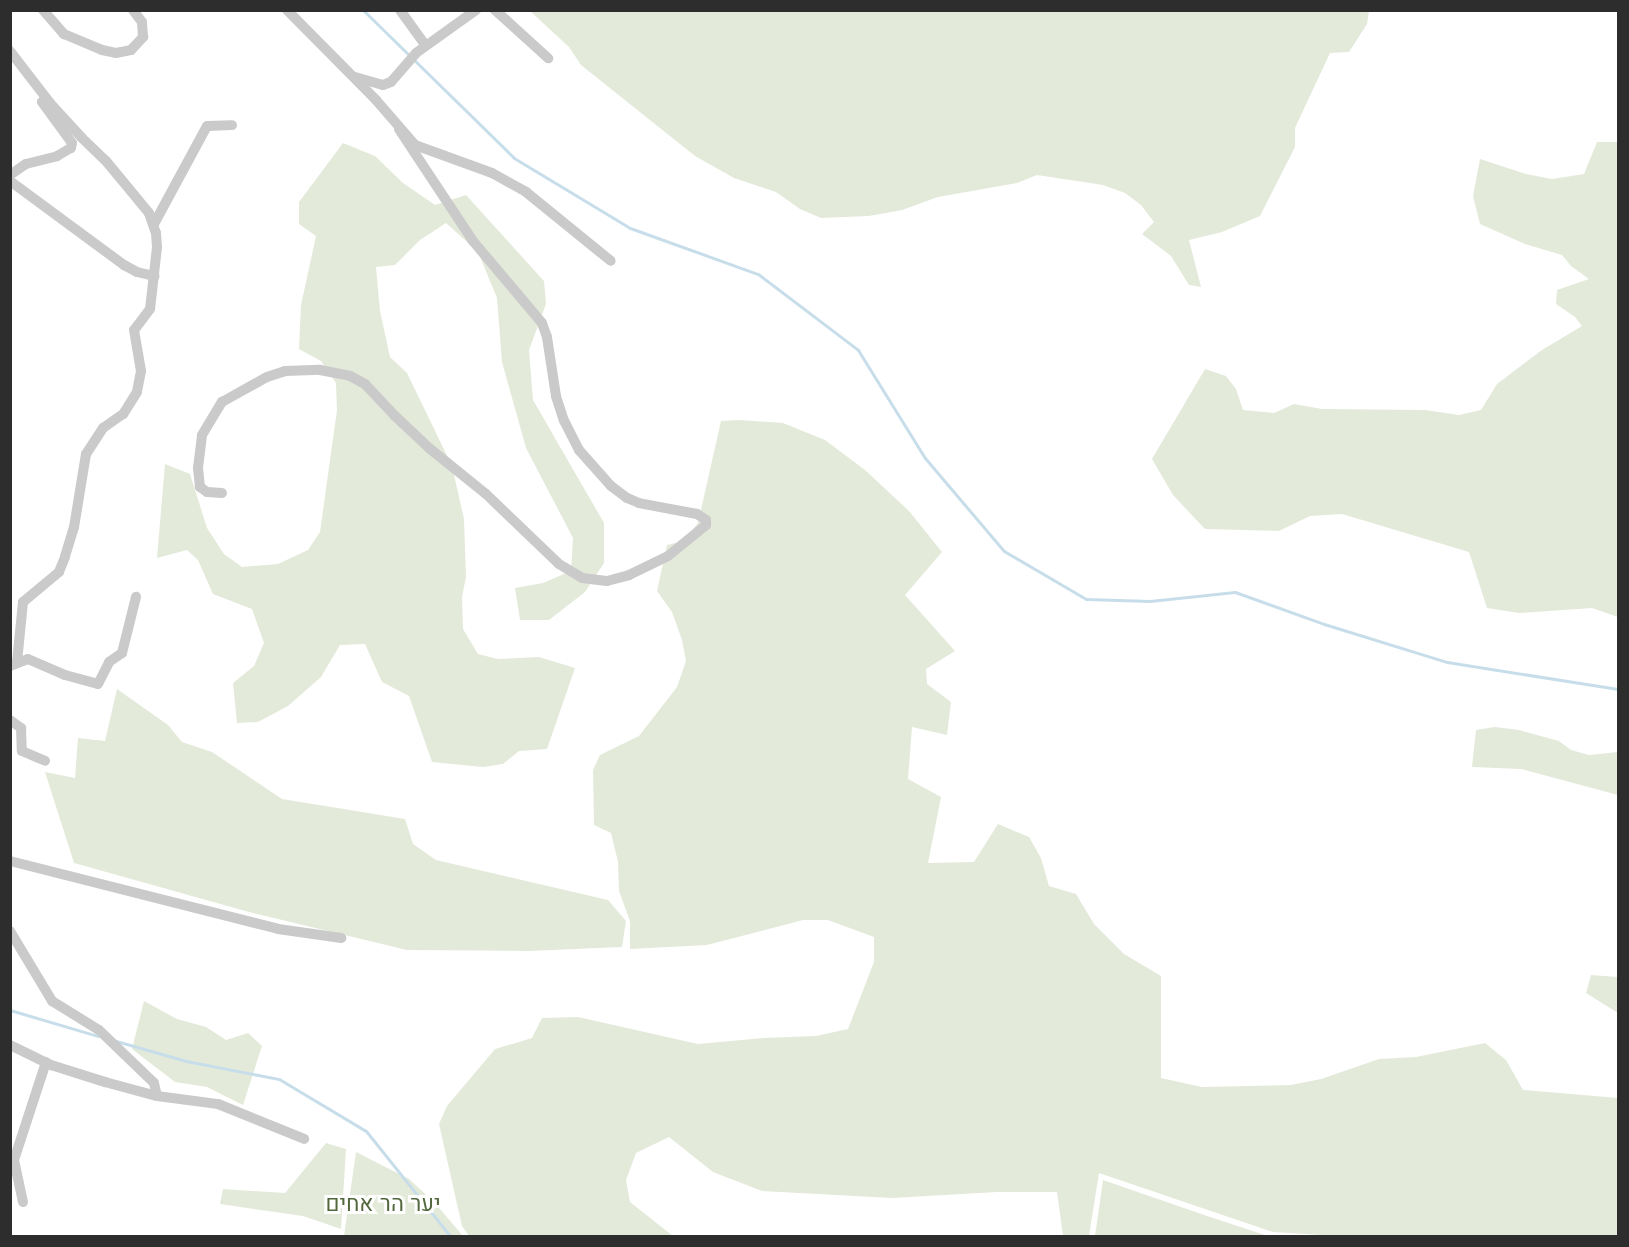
<!DOCTYPE html>
<html>
<head>
<meta charset="utf-8">
<style>
  body { margin:0 }
  #map { position:relative; width:1629px; height:1247px; overflow:hidden; background:#fff; font-family:Jost,Heebo,sans-serif }
  div>[style] { position:absolute }
  [style*='--x'] { left:calc(var(--x)*1px); top:calc(var(--y)*1px); width:calc(var(--w)*1px); rotate:calc(var(--a)*1deg) }
  .green>* { inset:0; background:#e4eada }
  .stream>* { height:3px; margin:-1.5px; padding:0 1.5px; transform-origin:1.5px; border-radius:1.5px; background:#c7deea }
  .minor>* { height:10px; margin:-5px; padding:0 5px; transform-origin:5px; border-radius:5px; background:#cacaca }
  span { translate:-50% -50%; white-space:nowrap; text-align:center; line-height:1.15; -webkit-text-stroke:6px #fff; paint-order:stroke }
  .park-label { font-size:22px; color:#52673c }
  .frame { position:absolute; inset:0; border:12px solid #2d2d2d; pointer-events:none }
</style>
</head>
<body>
<div id="map">
  <div class="green">
    <div style="clip-path:polygon(530px 11px,1369px 11px,1367px 24px,1349px 52px,1330px 53px,1295px 128px,1295px 147px,1260px 216px,1222px 232px,1189px 240px,1201px 287px,1189px 285px,1171px 256px,1142px 234px,1154px 222px,1141px 205px,1125px 193px,1103px 185px,1037px 175px,1017px 183px,938px 197px,902px 210px,869px 216px,821px 218px,800px 209px,776px 192px,734px 178px,695px 156px,581px 65px,569px 47px)"></div>
    <div style="clip-path:polygon(1597px 142px,1618px 142px,1618px 617px,1592px 608px,1519px 613px,1487px 608px,1469px 552px,1342px 514px,1310px 516px,1279px 531px,1205px 529px,1173px 495px,1152px 459px,1205px 369px,1226px 376px,1236px 389px,1243px 410px,1274px 413px,1294px 404px,1322px 409px,1425px 410px,1459px 415px,1481px 410px,1497px 384px,1542px 350px,1582px 326px,1575px 317px,1556px 304px,1557px 290px,1589px 279px,1571px 266px,1562px 255px,1525px 244px,1480px 224px,1473px 196px,1480px 159px,1526px 174px,1552px 179px,1584px 174px)"></div>
    <div style="clip-path:polygon(343px 143px,375px 156px,403px 183px,435px 205px,466px 195px,544px 281px,546px 304px,529px 350px,533px 400px,604px 523px,604px 563px,585px 592px,549px 620px,520px 620px,515px 588px,543px 583px,571px 571px,573px 538px,526px 448px,502px 362px,497px 298px,478px 252px,446px 223px,420px 240px,395px 265px,376px 267px,380px 311px,390px 357px,407px 373px,452px 466px,464px 519px,466px 577px,462px 597px,463px 629px,478px 654px,498px 659px,539px 657px,575px 668px,547px 749px,519px 751px,503px 764px,483px 767px,432px 762px,409px 696px,382px 682px,365px 644px,340px 645px,321px 677px,288px 706px,258px 722px,237px 723px,233px 683px,254px 666px,264px 643px,252px 609px,213px 594px,198px 560px,187px 550px,157px 558px,165px 464px,190px 474px,207px 528px,224px 554px,242px 567px,278px 564px,308px 550px,320px 532px,337px 410px,336px 383px,321px 361px,299px 349px,301px 305px,316px 236px,299px 224px,299px 202px)"></div>
    <div style="clip-path:polygon(739px 420px,783px 423px,825px 440px,865px 470px,909px 511px,942px 552px,905px 595px,955px 651px,926px 669px,927px 684px,951px 702px,947px 735px,912px 727px,908px 779px,941px 797px,928px 863px,974px 862px,998px 824px,1029px 837px,1041px 858px,1049px 886px,1076px 894px,1094px 924px,1124px 954px,1161px 976px,1161px 1078px,1202px 1087px,1291px 1085px,1321px 1079px,1379px 1059px,1416px 1057px,1485px 1043px,1506px 1060px,1523px 1090px,1618px 1098px,1618px 1236px,1337px 1236px,1273px 1232px,1099px 1173px,1089px 1236px,1063px 1236px,1057px 1192px,997px 1192px,892px 1198px,762px 1191px,713px 1172px,669px 1137px,636px 1153px,626px 1180px,630px 1202px,673px 1236px,469px 1236px,462px 1226px,439px 1124px,447px 1106px,495px 1049px,532px 1038px,542px 1018px,578px 1017px,698px 1044px,763px 1038px,816px 1036px,848px 1029px,874px 962px,874px 937px,828px 920px,803px 920px,707px 945px,630px 949px,630px 921px,619px 891px,618px 862px,611px 833px,594px 825px,593px 770px,600px 755px,639px 736px,677px 687px,686px 661px,682px 640px,672px 612px,657px 591px,667px 545px,684px 541px,698px 523px,721px 421px)"></div>
    <div style="clip-path:polygon(117px 689px,168px 725px,182px 742px,212px 752px,282px 799px,405px 819px,413px 844px,436px 860px,608px 900px,626px 921px,622px 947px,529px 951px,407px 950px,249px 912px,74px 863px,45px 772px,75px 778px,78px 738px,105px 741px)"></div>
    <div style="clip-path:polygon(1495px 727px,1519px 730px,1559px 741px,1571px 750px,1589px 755px,1618px 752px,1618px 795px,1521px 769px,1472px 767px,1476px 730px)"></div>
    <div style="clip-path:polygon(1591px 975px,1618px 977px,1618px 1013px,1586px 993px)"></div>
    <div style="clip-path:polygon(144px 1001px,177px 1019px,206px 1027px,226px 1040px,248px 1033px,262px 1046px,243px 1105px,207px 1087px,175px 1082px,132px 1049px)"></div>
    <div style="clip-path:polygon(326px 1143px,346px 1149px,341px 1229px,303px 1216px,220px 1204px,223px 1189px,285px 1193px)"></div>
    <div style="clip-path:polygon(356px 1152px,409px 1179px,434px 1202px,463px 1236px,344px 1236px)"></div>
    <div style="clip-path:polygon(1103px 1180px,1210px 1217px,1268px 1236px,1095px 1236px)"></div>
  </div>
  <div class="stream">
    <div style="--x:363;--y:10;--w:211;--a:44.4"></div>
    <div style="--x:514;--y:158;--w:135;--a:31.1"></div>
    <div style="--x:630;--y:228;--w:136;--a:19.8"></div>
    <div style="--x:758;--y:274;--w:126;--a:37.2"></div>
    <div style="--x:858;--y:350;--w:127;--a:58.2"></div>
    <div style="--x:925;--y:458;--w:122;--a:49.7"></div>
    <div style="--x:1004;--y:551;--w:95;--a:30.3"></div>
    <div style="--x:1086;--y:599;--w:64;--a:1.8"></div>
    <div style="--x:1150;--y:601;--w:85;--a:-6"></div>
    <div style="--x:1235;--y:592;--w:95;--a:19.8"></div>
    <div style="--x:1324;--y:624;--w:129;--a:17.2"></div>
    <div style="--x:1447;--y:662;--w:173;--a:9"></div>
    <div style="--x:10;--y:1010;--w:92;--a:16.5"></div>
    <div style="--x:116;--y:1041;--w:73;--a:15.9"></div>
    <div style="--x:186;--y:1061;--w:95;--a:11"></div>
    <div style="--x:279;--y:1079;--w:101;--a:30.9"></div>
    <div style="--x:366;--y:1131;--w:134;--a:51.3"></div>
  </div>
  <div class="minor">
    <div style="--x:43;--y:10;--w:32;--a:49"></div>
    <div style="--x:64;--y:34;--w:41;--a:22.8"></div>
    <div style="--x:102;--y:50;--w:14;--a:12"></div>
    <div style="--x:116;--y:53;--w:15;--a:-11"></div>
    <div style="--x:131;--y:50;--w:18;--a:-47"></div>
    <div style="--x:143;--y:37;--w:15;--a:-94"></div>
    <div style="--x:142;--y:22;--w:15;--a:-127"></div>
    <div style="--x:287;--y:10;--w:127;--a:45.3"></div>
    <div style="--x:376;--y:100;--w:60;--a:49.1"></div>
    <div style="--x:415;--y:145;--w:82;--a:20"></div>
    <div style="--x:492;--y:173;--w:39;--a:29"></div>
    <div style="--x:526;--y:192;--w:109;--a:39.1"></div>
    <div style="--x:400;--y:10;--w:44;--a:54.2"></div>
    <div style="--x:495;--y:10;--w:72;--a:42.2"></div>
    <div style="--x:10;--y:51;--w:66;--a:52.4"></div>
    <div style="--x:50;--y:103;--w:47;--a:47.6"></div>
    <div style="--x:82;--y:138;--w:33;--a:44"></div>
    <div style="--x:106;--y:161;--w:67;--a:50.4"></div>
    <div style="--x:149;--y:213;--w:21;--a:71"></div>
    <div style="--x:156;--y:233;--w:14;--a:86"></div>
    <div style="--x:157;--y:247;--w:62;--a:96.4"></div>
    <div style="--x:150;--y:309;--w:26;--a:127"></div>
    <div style="--x:134;--y:330;--w:42;--a:80.3"></div>
    <div style="--x:141;--y:371;--w:21;--a:101"></div>
    <div style="--x:137;--y:392;--w:26;--a:122"></div>
    <div style="--x:123;--y:414;--w:24;--a:145"></div>
    <div style="--x:103;--y:428;--w:31;--a:123"></div>
    <div style="--x:86;--y:454;--w:74;--a:99.3"></div>
    <div style="--x:74;--y:527;--w:31;--a:107"></div>
    <div style="--x:65;--y:557;--w:16;--a:112"></div>
    <div style="--x:59;--y:572;--w:47;--a:140.2"></div>
    <div style="--x:23;--y:602;--w:60;--a:95.7"></div>
    <div style="--x:355;--y:77;--w:29;--a:16"></div>
    <div style="--x:383;--y:85;--w:9;--a:-21"></div>
    <div style="--x:391;--y:82;--w:38;--a:-49"></div>
    <div style="--x:416;--y:53;--w:74;--a:-35.6"></div>
    <div style="--x:10;--y:175;--w:19;--a:-35"></div>
    <div style="--x:26;--y:164;--w:32;--a:-14"></div>
    <div style="--x:57;--y:156;--w:16;--a:-30"></div>
    <div style="--x:71;--y:148;--w:5;--a:-79"></div>
    <div style="--x:72;--y:143;--w:51;--a:-126.2"></div>
    <div style="--x:10;--y:181;--w:142;--a:36.4"></div>
    <div style="--x:124;--y:265;--w:15;--a:28"></div>
    <div style="--x:137;--y:272;--w:18;--a:13"></div>
    <div style="--x:154;--y:224;--w:111;--a:-61.6"></div>
    <div style="--x:207;--y:126;--w:25;--a:-2"></div>
    <div style="--x:222;--y:493;--w:15;--a:-176"></div>
    <div style="--x:207;--y:492;--w:9;--a:-144"></div>
    <div style="--x:200;--y:487;--w:19;--a:-96"></div>
    <div style="--x:198;--y:468;--w:33;--a:-83"></div>
    <div style="--x:202;--y:435;--w:39;--a:-59"></div>
    <div style="--x:222;--y:402;--w:51;--a:-29.1"></div>
    <div style="--x:267;--y:377;--w:19;--a:-18"></div>
    <div style="--x:285;--y:371;--w:35;--a:-2"></div>
    <div style="--x:320;--y:370;--w:31;--a:11"></div>
    <div style="--x:350;--y:376;--w:17;--a:28"></div>
    <div style="--x:365;--y:384;--w:42;--a:46.9"></div>
    <div style="--x:394;--y:415;--w:48;--a:43.3"></div>
    <div style="--x:429;--y:448;--w:73;--a:38.9"></div>
    <div style="--x:486;--y:494;--w:101;--a:43.8"></div>
    <div style="--x:559;--y:564;--w:27;--a:31"></div>
    <div style="--x:582;--y:578;--w:25;--a:7"></div>
    <div style="--x:607;--y:581;--w:23;--a:-15"></div>
    <div style="--x:629;--y:575;--w:43;--a:-26"></div>
    <div style="--x:668;--y:556;--w:49;--a:-39.2"></div>
    <div style="--x:706;--y:525;--w:5;--a:-90"></div>
    <div style="--x:706;--y:520;--w:11;--a:-146"></div>
    <div style="--x:697;--y:514;--w:59;--a:-169.3"></div>
    <div style="--x:639;--y:503;--w:13;--a:-157"></div>
    <div style="--x:627;--y:498;--w:20;--a:-143"></div>
    <div style="--x:611;--y:486;--w:48;--a:-131.6"></div>
    <div style="--x:579;--y:450;--w:33;--a:-117"></div>
    <div style="--x:564;--y:421;--w:26;--a:-108"></div>
    <div style="--x:556;--y:396;--w:60;--a:-98.7"></div>
    <div style="--x:547;--y:337;--w:15;--a:-110"></div>
    <div style="--x:542;--y:323;--w:107;--a:-130.1"></div>
    <div style="--x:473;--y:241;--w:134;--a:-123.5"></div>
    <div style="--x:10;--y:666;--w:19;--a:-21"></div>
    <div style="--x:28;--y:659;--w:40;--a:23.4"></div>
    <div style="--x:65;--y:675;--w:34;--a:15"></div>
    <div style="--x:98;--y:684;--w:25;--a:-63"></div>
    <div style="--x:109;--y:662;--w:16;--a:-35"></div>
    <div style="--x:122;--y:653;--w:58;--a:-76"></div>
    <div style="--x:10;--y:720;--w:14;--a:36"></div>
    <div style="--x:21;--y:728;--w:23;--a:88"></div>
    <div style="--x:22;--y:751;--w:25;--a:23"></div>
    <div style="--x:10;--y:861;--w:276;--a:14.2"></div>
    <div style="--x:278;--y:929;--w:64;--a:8.1"></div>
    <div style="--x:10;--y:931;--w:82;--a:59"></div>
    <div style="--x:52;--y:1001;--w:55;--a:31.7"></div>
    <div style="--x:99;--y:1030;--w:76;--a:43.9"></div>
    <div style="--x:154;--y:1083;--w:13;--a:77"></div>
    <div style="--x:10;--y:1045;--w:46;--a:26"></div>
    <div style="--x:51;--y:1065;--w:57;--a:17.5"></div>
    <div style="--x:105;--y:1082;--w:54;--a:15.1"></div>
    <div style="--x:157;--y:1096;--w:62;--a:7.5"></div>
    <div style="--x:218;--y:1104;--w:93;--a:22.1"></div>
    <div style="--x:23;--y:1202;--w:43;--a:-102.1"></div>
    <div style="--x:14;--y:1160;--w:103;--a:-71.9"></div>
  </div>
  <div class="park-label">
    <span style="left:383px;top:1204px">יער הר אחים</span>
  </div>
  <div class="frame"></div>
</div>
</body>
</html>
